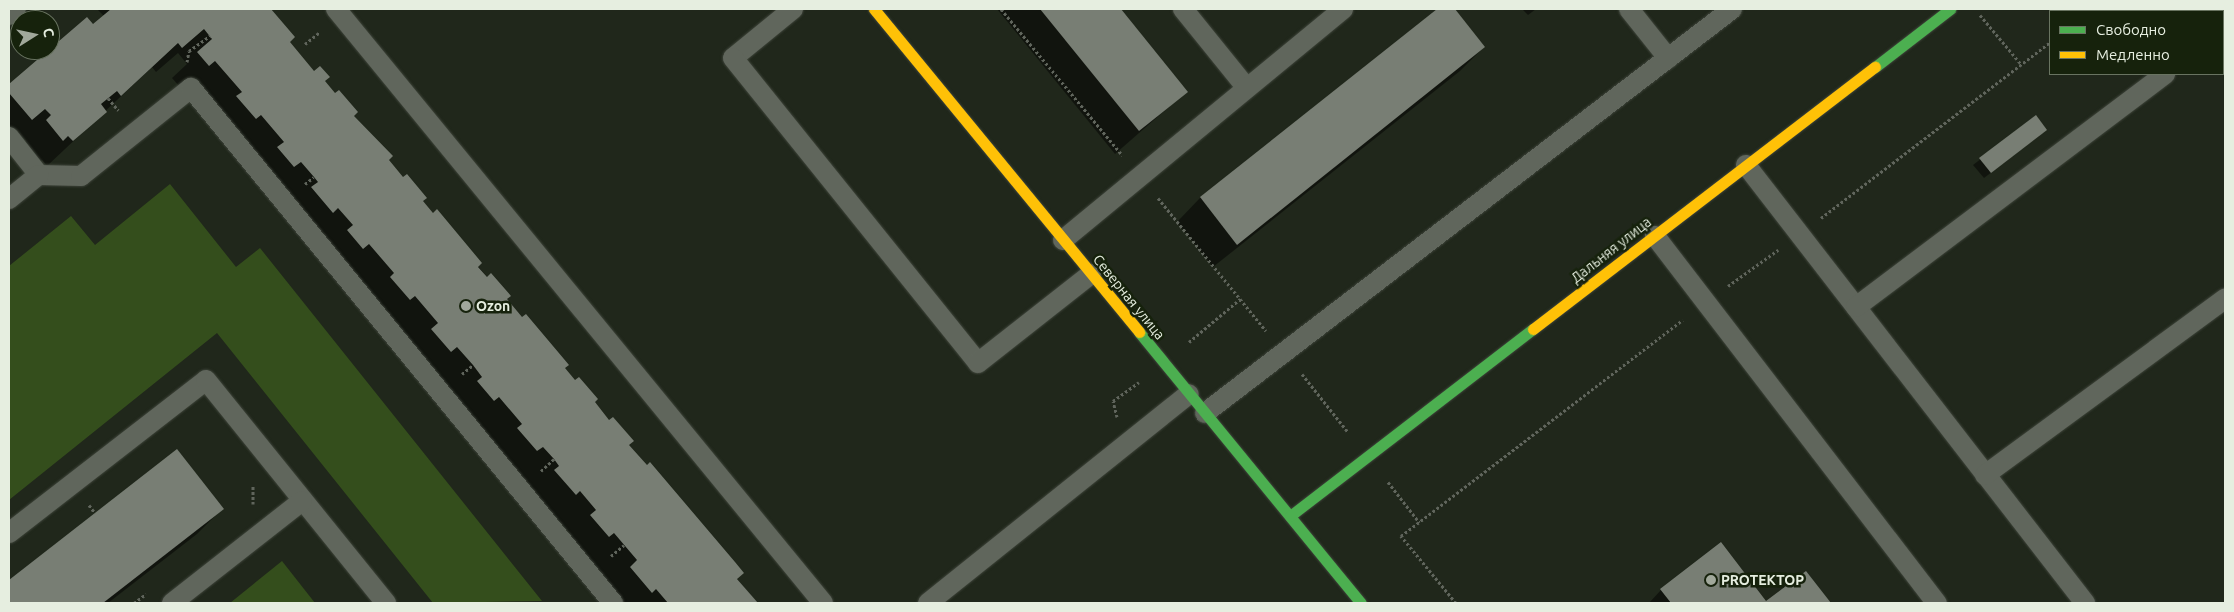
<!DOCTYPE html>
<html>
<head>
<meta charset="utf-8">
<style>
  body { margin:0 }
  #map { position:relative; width:2234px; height:612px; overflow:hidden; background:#20271b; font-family:Ubuntu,sans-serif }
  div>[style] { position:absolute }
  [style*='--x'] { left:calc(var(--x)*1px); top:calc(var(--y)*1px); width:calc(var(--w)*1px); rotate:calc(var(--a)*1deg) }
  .green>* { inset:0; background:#344e1c }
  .shadow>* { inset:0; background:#0007 }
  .building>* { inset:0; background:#787e74 }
  .path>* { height:3px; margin-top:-1.5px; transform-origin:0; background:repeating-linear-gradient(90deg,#60655c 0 2.5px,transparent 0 5px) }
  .roads { filter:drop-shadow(0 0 1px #3e443a) drop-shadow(0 0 1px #3e443a) }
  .lane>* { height:20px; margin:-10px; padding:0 10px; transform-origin:10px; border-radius:10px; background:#60665c }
  .fast>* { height:11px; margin:-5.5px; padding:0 5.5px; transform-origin:5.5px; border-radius:5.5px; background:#4caf50 }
  .slow>* { height:11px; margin:-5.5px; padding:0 5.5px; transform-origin:5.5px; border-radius:5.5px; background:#ffc107 }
  .dots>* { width:14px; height:14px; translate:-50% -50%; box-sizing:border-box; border:2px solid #16220c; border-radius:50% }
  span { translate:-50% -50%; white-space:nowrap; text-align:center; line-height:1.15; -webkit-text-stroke:5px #16220c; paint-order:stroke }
  .street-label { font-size:14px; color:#e6eee0 }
  .poi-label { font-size:14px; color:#e6eee0; font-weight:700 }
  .left { translate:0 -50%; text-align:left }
  .frame { position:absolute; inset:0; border:10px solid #e6eee0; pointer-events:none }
  .legend { position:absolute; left:2049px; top:10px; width:175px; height:65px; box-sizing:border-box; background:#16220c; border:1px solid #697461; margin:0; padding:6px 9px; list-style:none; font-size:15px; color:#e6eee0 }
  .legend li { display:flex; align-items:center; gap:10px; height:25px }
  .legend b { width:25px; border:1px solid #697461 }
  .north { position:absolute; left:10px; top:10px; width:50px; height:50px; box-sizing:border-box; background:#16220c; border:1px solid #697461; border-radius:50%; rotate:80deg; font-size:14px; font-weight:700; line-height:20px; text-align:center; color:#e6eee0 }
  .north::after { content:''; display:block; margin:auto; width:18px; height:22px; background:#a1a89b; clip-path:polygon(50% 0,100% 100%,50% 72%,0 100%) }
</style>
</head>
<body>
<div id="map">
  <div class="green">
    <div style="clip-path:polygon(170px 184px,236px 267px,260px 248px,542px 601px,433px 603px,217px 333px,9px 500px,9px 266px,71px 216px,95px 245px)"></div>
    <div style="clip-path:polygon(282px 561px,315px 603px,230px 603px)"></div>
  </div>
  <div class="shadow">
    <div style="clip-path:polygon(97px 9px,269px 9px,294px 37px,288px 42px,593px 402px,757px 603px,614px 603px,605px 593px,612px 586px,588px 557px,566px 541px,572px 536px,554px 515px,550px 519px,530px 496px,535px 491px,172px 78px,187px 64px,178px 53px,156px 72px,152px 67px,47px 166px,42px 160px,37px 165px,21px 146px,26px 141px,19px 133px,9px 142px,9px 85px,87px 18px,93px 26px,104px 16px)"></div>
    <div style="clip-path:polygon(997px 9px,1119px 9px,1186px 92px,1115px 154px)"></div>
    <div style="clip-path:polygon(1440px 9px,1453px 9px,1484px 47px,1460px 71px,1213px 267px,1177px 222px,1200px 198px)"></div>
    <div style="clip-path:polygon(1522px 9px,1536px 9px,1528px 15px)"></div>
    <div style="clip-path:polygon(2181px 9px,2215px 9px,2177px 11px)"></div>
    <div style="clip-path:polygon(2035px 117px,2039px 136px,1984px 178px,1973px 165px)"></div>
    <div style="clip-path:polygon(177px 450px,222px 509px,197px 534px,108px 603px,9px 603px,9px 582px)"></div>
    <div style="clip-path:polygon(1721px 544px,1766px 603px,1806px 573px,1829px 603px,1649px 603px,1661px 590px)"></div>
  </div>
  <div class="building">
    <div style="clip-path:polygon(111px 9px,271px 9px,295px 37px,290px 42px,314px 71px,320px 66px,330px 77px,325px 81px,335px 93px,339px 90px,358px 112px,354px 116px,393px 156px,389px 160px,403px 177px,407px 174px,427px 198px,423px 201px,433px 213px,437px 209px,482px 263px,478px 267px,487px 277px,491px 273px,511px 296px,507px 299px,522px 317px,526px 314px,569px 365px,565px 368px,575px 380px,579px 377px,598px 399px,595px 402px,609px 420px,613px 417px,634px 441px,629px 445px,647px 465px,650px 462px,735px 562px,744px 573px,737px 579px,758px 603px,668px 603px,656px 589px,652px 593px,630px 567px,637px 560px,614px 533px,609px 537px,590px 515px,596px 510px,580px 491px,576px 495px,554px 470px,559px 466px,554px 459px,543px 447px,537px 451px,517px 428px,522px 424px,499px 397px,494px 401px,477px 381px,482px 377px,473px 365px,457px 347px,451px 352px,431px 329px,438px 323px,415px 296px,410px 300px,390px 277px,394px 273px,369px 244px,363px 249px,347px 230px,353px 225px,338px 208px,333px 213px,311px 187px,318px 182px,314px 177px,301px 162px,294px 167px,277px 147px,284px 142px,261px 115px,256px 119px,236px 96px,242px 92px,215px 61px,209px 66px,197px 52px,212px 39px,204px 29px,182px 48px,178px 43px,121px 96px,117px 91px,101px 104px,107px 112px,73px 141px,68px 136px,63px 141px,46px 120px,51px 115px,45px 109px,32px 120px,9px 93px,9px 84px,87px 17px,93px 24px)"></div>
    <div style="clip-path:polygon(1040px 9px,1121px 9px,1188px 92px,1139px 131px)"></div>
    <div style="clip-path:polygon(1437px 9px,1455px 9px,1485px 47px,1237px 245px,1200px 197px)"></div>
    <div style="clip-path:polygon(2179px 9px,2215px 9px,2175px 11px)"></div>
    <div style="clip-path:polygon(2036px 115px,2047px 130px,1991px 173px,1979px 158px)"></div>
    <div style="clip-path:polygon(177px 449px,224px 509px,103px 603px,9px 603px,9px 580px)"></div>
    <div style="clip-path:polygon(1721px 542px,1766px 601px,1806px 571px,1831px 603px,1671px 603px,1660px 589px)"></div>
  </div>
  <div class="path">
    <div style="--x:1001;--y:9;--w:190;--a:50.3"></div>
    <div style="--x:2090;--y:11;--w:4;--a:-34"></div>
    <div style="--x:1980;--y:15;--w:64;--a:50.1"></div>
    <div style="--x:305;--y:44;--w:19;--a:-39"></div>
    <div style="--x:187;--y:62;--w:11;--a:-80"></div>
    <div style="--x:189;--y:51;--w:26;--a:-36"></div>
    <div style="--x:108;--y:98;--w:16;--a:50"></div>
    <div style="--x:305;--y:184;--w:11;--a:-38"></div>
    <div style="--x:1158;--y:198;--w:171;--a:50.9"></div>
    <div style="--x:1821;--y:218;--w:289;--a:-37.5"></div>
    <div style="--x:1728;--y:286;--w:62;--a:-35.8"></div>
    <div style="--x:1189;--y:342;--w:67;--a:-40.1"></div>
    <div style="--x:462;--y:374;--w:14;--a:-39"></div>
    <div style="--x:1302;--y:374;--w:74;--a:51.6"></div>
    <div style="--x:1117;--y:417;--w:16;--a:-104"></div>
    <div style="--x:1113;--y:401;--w:32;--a:-36"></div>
    <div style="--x:541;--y:471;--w:18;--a:-43"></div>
    <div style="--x:1388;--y:482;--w:51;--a:52.2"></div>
    <div style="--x:253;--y:504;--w:18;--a:-90"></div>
    <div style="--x:89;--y:505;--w:10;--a:53"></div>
    <div style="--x:611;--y:556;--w:17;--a:-40"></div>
    <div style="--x:134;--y:603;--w:15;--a:-37"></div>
    <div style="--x:1456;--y:603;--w:87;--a:-129.4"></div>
    <div style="--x:1401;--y:536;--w:355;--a:-37.5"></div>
  </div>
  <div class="roads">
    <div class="lane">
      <div style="--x:336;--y:9;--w:768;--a:50.65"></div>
      <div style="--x:793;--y:9;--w:77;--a:140.8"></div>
      <div style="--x:733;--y:58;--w:391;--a:51.2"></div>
      <div style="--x:978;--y:363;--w:144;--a:-38.2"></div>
      <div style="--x:1183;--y:9;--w:100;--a:51.1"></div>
      <div style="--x:1629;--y:9;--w:63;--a:51.5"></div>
      <div style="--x:9;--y:15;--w:9;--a:-41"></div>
      <div style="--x:2223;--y:29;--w:3;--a:-45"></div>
      <div style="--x:9;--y:137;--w:48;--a:51.7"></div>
      <div style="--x:39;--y:175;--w:42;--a:1.4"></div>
      <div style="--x:81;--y:176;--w:141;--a:-38.7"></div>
      <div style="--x:191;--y:88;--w:666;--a:50.67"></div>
      <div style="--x:1746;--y:165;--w:554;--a:52.26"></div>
      <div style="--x:9;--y:199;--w:38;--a:-39"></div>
      <div style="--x:1655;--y:236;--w:463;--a:52.5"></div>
      <div style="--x:1063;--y:240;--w:363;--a:-39.5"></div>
      <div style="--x:1856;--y:307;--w:387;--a:-37"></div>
      <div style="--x:1205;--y:413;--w:664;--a:-37.47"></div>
      <div style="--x:1985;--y:475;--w:298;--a:-36.3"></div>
      <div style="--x:9;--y:533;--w:249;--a:-37.8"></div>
      <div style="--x:206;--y:380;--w:287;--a:51.1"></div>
      <div style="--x:172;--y:603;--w:165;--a:-38.1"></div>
      <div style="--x:928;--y:603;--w:334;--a:-38.7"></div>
    </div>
    <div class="fast">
      <div style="--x:1875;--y:67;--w:95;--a:-37.7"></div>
      <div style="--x:1139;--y:332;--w:350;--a:50.7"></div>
      <div style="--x:1290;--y:516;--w:307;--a:-37.6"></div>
    </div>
    <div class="slow">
      <div style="--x:874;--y:9;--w:418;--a:50.6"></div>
      <div style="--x:1533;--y:329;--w:431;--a:-37.5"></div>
    </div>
  </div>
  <div class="dots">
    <div style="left:466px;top:306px;background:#a1a89b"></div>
    <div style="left:1711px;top:580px;background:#a1a89b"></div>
  </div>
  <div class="street-label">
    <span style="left:1611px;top:250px;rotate:-38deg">Дальняя улица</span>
    <span style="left:1129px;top:297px;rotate:51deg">Северная улица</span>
  </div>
  <div class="poi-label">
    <span class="left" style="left:476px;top:306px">Ozon</span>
    <span class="left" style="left:1721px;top:580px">PROТЕКТОР</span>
  </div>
  <div class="frame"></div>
  <ul class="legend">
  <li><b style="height:6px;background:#4caf50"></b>Свободно</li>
  <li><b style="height:6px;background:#ffc107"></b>Медленно</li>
  </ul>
  <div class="north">С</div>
</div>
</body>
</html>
